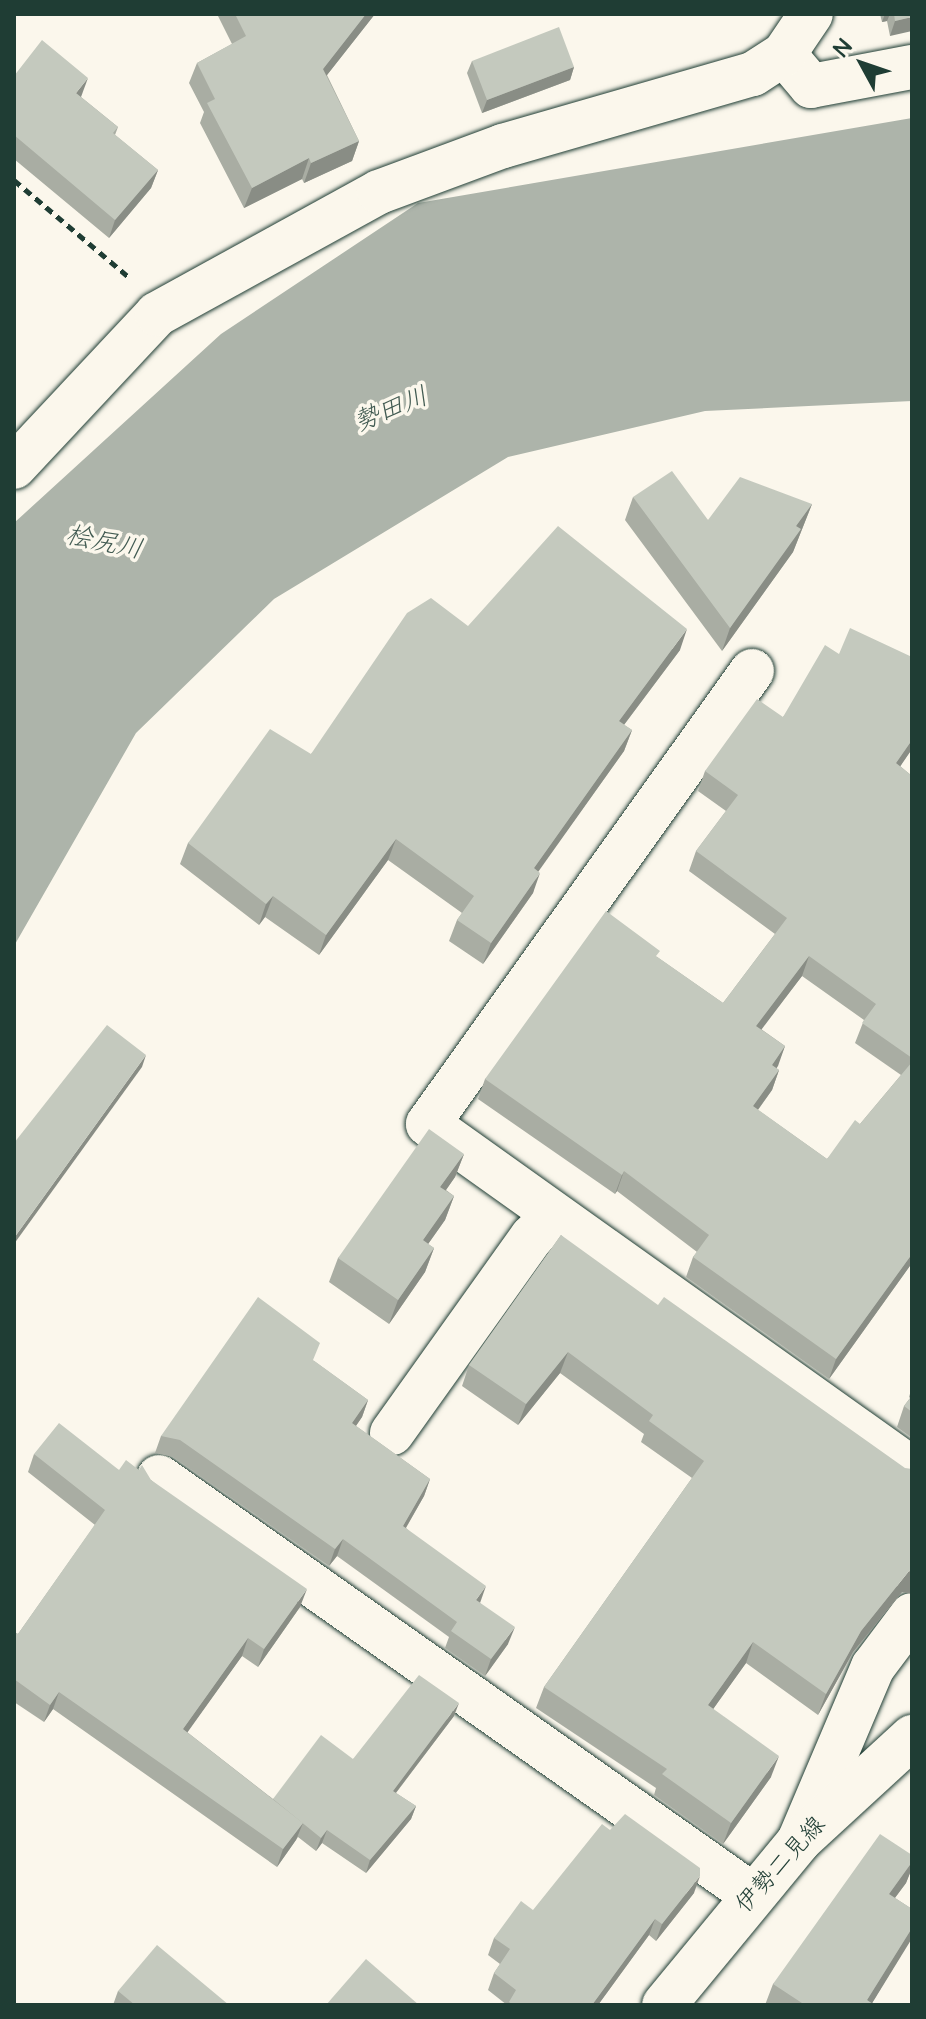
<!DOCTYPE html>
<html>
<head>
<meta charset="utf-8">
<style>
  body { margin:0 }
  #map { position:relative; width:926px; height:2019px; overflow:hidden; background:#fbf7ec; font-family:"Architects Daughter","Klee One",sans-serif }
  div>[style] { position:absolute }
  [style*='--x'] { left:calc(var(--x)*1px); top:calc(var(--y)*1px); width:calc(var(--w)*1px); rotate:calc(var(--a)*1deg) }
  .water>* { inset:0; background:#adb4aa }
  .path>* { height:5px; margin-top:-2.5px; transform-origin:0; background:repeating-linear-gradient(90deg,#1f3d34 0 8px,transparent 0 14px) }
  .roads { filter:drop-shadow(0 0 2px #1f3d34) drop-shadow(0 0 2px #1f3d34) }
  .street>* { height:44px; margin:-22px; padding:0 22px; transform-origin:22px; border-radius:22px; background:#fbf7ec }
  .secondary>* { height:44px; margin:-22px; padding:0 22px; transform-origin:22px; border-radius:22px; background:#fbf7ec }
  .wall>* { inset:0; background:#a9ada3 }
  .shaded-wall>* { inset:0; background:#898d85 }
  .building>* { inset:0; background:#c4c9be }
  span { translate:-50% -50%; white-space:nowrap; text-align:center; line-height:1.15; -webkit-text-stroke:7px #fbf7ec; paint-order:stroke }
  .street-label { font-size:24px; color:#1f3d34 }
  .water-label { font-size:26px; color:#425b52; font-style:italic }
  .frame { position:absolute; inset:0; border:16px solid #1f3d34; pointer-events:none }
  .north { position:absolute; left:822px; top:24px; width:80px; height:80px; -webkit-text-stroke:6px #fbf7ec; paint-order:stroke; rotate:310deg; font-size:22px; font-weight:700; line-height:32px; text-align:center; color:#1f3d34 }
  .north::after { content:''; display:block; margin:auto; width:28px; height:36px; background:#1f3d34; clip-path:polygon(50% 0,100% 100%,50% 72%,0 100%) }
</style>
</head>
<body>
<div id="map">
  <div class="water">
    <div style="clip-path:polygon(912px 118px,912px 401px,705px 411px,508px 457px,274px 599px,136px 733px,14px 946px,14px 523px,221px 334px,418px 203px)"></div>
  </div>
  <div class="path">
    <div style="--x:14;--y:180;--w:152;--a:40.2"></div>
  </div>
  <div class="roads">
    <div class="street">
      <div style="--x:784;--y:54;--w:42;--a:49.8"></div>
      <div style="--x:811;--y:86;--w:103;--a:-10.7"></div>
      <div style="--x:14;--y:467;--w:209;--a:-46.9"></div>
      <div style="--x:157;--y:314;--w:253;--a:-28.8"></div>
      <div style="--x:379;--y:192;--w:132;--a:-20.4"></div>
      <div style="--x:503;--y:146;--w:260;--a:-16.1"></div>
      <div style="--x:753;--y:74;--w:37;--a:-33"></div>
      <div style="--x:784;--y:54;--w:48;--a:-56"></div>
      <div style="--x:752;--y:671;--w:557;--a:125.57"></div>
      <div style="--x:428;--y:1124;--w:594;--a:35.48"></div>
      <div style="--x:392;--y:1433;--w:241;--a:-54.5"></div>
      <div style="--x:532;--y:1237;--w:30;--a:-46"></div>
      <div style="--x:159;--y:1477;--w:724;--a:35.16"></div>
      <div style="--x:799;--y:1841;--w:189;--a:-67"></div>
      <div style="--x:873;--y:1667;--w:65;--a:-53.1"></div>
    </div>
    <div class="secondary">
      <div style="--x:664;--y:2005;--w:212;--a:-50.5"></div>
      <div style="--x:799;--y:1841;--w:154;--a:-42.6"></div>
    </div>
  </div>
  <div class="wall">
    <div style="clip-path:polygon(217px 14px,375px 14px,327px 75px,359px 141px,352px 161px,304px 183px,302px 179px,244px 208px,200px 123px,204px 112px,189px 83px,197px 63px,232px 44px)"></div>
    <div style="clip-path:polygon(880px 14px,912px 14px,890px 36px,887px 21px,882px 22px)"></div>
    <div style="clip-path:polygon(472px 61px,574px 67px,570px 80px,482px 113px,467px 73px)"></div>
    <div style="clip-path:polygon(14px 76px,81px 97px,118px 127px,115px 135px,158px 170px,151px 188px,109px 238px,14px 159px)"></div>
    <div style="clip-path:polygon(633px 497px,708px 520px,812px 504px,793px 552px,722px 651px,625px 520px)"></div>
    <div style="clip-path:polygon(468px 626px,680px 650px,624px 725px,632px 730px,624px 751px,538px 871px,533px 893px,483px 964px,449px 941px,457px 920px,462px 913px,388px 860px,319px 955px,265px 917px,259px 925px,180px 864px,188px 843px,311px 754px)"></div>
    <div style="clip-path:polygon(evenodd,839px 654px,912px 657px,912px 749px,900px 766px,912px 776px,912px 1263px,829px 1379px,686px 1277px,693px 1257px,697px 1252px,617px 1191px,615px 1194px,478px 1099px,485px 1079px,657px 957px,723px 1003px,775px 934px,689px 871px,696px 851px,726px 811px,698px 791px,705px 771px,783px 717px,839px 654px,802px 976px,864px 1020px,855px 1043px,901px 1075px,860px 1124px,827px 1159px,758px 1110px,772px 1090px,779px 1070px,776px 1068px,785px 1046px,761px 1029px,802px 976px)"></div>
    <div style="clip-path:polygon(464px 1154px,455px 1177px,446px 1190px,454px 1196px,445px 1220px,428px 1244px,434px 1248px,425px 1272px,389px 1324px,329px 1282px,338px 1258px)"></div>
    <div style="clip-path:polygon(561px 1235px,902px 1592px,853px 1652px,818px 1715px,746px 1663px,713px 1709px,771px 1777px,723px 1844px,654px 1795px,656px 1788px,536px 1708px,544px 1687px,692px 1478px,641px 1442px,644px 1434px,560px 1373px,518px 1425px,462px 1386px,469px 1365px)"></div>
    <div style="clip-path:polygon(314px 1361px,368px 1400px,362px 1417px,356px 1426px,430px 1479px,424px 1496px,406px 1528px,480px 1603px,508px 1644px,485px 1676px,445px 1648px,449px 1637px,337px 1556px,329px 1566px,173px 1457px,155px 1453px,161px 1436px)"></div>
    <div style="clip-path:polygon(912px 1387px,912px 1438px,897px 1427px,904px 1406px,910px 1398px,909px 1397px)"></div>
    <div style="clip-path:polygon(34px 1454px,119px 1470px,151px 1480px,300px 1607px,258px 1667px,242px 1656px,187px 1732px,273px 1799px,353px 1759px,454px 1716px,396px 1793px,416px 1806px,411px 1819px,366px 1873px,322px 1843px,316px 1851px,298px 1837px,277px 1867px,53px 1709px,44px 1722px,14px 1702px,14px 1632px,18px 1634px,95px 1525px,28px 1472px)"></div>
    <div style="clip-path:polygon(912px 1862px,912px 1868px,906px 1883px,895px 1898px,912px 1909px,912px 1937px,872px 2003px,872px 2005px,765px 2005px,773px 1984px)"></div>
    <div style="clip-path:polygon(694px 1893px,656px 1941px,649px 1935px,598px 2005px,507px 2005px,488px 1990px,494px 1973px,500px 1964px,488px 1955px,494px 1938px,533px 1910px)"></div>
    <div style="clip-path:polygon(118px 1991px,229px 2005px,113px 2005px)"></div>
  </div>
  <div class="shaded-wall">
    <div style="clip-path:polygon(366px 14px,375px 14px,316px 89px,323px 69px)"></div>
    <div style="clip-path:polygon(885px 14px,890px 14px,887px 21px,882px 22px)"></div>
    <div style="clip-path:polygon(912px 17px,912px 31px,890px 36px,895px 21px)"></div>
    <div style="clip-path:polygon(574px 67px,570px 80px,482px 113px,487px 100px)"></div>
    <div style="clip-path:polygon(88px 78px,81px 97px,69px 112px,76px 93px)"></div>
    <div style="clip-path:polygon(359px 141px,352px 161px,304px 183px,311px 163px)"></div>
    <div style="clip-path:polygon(309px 158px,302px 179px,244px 208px,252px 188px)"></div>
    <div style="clip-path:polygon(158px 170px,151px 188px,109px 238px,115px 220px)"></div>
    <div style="clip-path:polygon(812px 504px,793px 552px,722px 651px,730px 628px,796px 526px)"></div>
    <div style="clip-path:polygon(687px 629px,680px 650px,611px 742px,619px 721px)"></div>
    <div style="clip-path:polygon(632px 730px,624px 751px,526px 889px,534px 868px)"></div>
    <div style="clip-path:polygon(912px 740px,912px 749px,889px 783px,896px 763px)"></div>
    <div style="clip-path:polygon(396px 839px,388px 860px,319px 955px,326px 935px)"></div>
    <div style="clip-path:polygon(540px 873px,533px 893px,483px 964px,491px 943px)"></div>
    <div style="clip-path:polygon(273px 896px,265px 917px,259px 925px,266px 904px)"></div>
    <div style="clip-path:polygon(809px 956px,802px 976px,749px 1046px,756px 1026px)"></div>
    <div style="clip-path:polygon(785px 1046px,778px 1066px,765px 1085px,772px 1065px)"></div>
    <div style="clip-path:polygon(146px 1055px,142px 1067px,14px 1244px,14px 1238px)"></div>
    <div style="clip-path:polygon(779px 1070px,772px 1090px,746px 1126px,753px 1106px)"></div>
    <div style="clip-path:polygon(464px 1154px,455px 1177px,432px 1210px,440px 1187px)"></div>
    <div style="clip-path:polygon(624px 1171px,617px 1191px,615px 1194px,622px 1175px)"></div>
    <div style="clip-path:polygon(454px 1196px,445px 1220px,414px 1264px,423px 1240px)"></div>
    <div style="clip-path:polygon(434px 1248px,425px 1272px,389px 1324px,398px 1300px)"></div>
    <div style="clip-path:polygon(912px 1254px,912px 1263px,829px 1379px,836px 1359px)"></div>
    <div style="clip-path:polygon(568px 1352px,560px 1373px,518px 1425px,526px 1404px)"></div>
    <div style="clip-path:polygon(368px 1400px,362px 1417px,346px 1440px,352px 1423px)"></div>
    <div style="clip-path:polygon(430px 1479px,424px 1496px,397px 1543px,403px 1526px)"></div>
    <div style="clip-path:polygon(343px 1539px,337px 1556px,329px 1566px,335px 1549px)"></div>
    <div style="clip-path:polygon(909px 1571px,912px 1572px,912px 1594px,902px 1592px,853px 1652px,818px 1715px,826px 1694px,861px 1631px)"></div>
    <div style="clip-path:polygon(486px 1586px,480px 1603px,476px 1600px)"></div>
    <div style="clip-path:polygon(307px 1589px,300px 1607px,258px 1667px,264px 1649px)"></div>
    <div style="clip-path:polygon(515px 1627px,508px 1644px,485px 1676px,491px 1659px)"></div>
    <div style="clip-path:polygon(248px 1638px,242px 1656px,177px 1747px,183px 1729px)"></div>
    <div style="clip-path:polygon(753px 1642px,746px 1663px,701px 1726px,708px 1705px)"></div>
    <div style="clip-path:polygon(59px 1692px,53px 1709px,44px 1722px,50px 1705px)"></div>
    <div style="clip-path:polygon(459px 1703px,454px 1716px,388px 1803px,393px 1791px)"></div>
    <div style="clip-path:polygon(779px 1756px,771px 1777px,723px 1844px,731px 1823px)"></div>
    <div style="clip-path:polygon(416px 1806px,411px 1819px,366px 1873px,370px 1860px)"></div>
    <div style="clip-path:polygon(303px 1823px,296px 1840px,277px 1867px,283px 1849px)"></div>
    <div style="clip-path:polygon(327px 1830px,322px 1843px,316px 1851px,321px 1838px)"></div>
    <div style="clip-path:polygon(912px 1862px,912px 1868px,906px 1883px,879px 1919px,889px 1894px)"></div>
    <div style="clip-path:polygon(700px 1876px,694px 1893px,656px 1941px,662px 1924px)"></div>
    <div style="clip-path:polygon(655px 1919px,649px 1935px,598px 2005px,592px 2005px)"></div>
    <div style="clip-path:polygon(912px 1928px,911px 1940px,871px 2005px,867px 2000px)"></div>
  </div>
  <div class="building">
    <div style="clip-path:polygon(235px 14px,366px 14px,323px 69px,359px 141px,311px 163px,309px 158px,252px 188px,207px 103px,215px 99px,197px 63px,246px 36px)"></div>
    <div style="clip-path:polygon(894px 14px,912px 14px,912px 17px,895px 21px)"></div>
    <div style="clip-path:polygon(559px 27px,574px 67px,487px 100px,472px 61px)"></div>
    <div style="clip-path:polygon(42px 40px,88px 78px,76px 93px,118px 127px,113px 133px,158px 170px,115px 220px,14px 135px,14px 76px)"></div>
    <div style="clip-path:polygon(672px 471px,708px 520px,740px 477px,812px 504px,796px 526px,801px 529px,730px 628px,633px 497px)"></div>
    <div style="clip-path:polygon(558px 526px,687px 629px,619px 721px,632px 730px,534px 868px,540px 873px,491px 943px,457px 920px,474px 896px,396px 839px,326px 935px,273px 896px,266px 904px,188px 843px,270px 729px,311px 754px,407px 613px,431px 598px,468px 626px)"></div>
    <div style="clip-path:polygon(850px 628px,912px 657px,912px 740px,896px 763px,912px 776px,912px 1058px,862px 1023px,876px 1004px,809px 956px,756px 1026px,785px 1046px,772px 1065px,779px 1070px,753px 1106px,827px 1159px,855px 1120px,860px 1124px,912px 1062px,912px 1254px,836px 1359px,693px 1257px,709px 1235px,624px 1171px,622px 1175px,485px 1079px,606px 911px,660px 951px,656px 956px,723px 1003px,787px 918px,696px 851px,738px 795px,705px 771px,757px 699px,783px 717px,825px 645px,839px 654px)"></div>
    <div style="clip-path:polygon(107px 1025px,146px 1055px,14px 1238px,14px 1143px)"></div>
    <div style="clip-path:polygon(429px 1129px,464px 1154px,440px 1187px,454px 1196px,423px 1240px,434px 1248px,398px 1300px,338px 1258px)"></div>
    <div style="clip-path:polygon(561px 1235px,658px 1305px,664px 1297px,905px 1468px,912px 1469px,912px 1572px,909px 1571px,861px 1631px,826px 1694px,753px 1642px,708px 1705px,779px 1756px,731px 1823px,662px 1774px,667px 1769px,544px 1687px,704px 1461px,649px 1421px,653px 1415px,568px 1352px,526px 1404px,469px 1365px)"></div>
    <div style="clip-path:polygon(258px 1297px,320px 1343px,313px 1360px,368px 1400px,352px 1423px,430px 1479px,403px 1526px,486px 1586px,476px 1600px,515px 1627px,491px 1659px,451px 1631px,457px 1622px,343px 1539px,335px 1549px,180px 1440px,161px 1436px)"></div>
    <div style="clip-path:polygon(912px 1396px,912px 1412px,904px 1406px)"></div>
    <div style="clip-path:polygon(59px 1423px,119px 1470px,126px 1460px,139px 1470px,142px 1465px,151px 1480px,307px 1589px,264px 1649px,248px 1638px,183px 1729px,303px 1823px,283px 1849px,59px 1692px,50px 1705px,14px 1679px,14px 1632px,18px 1634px,105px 1510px,34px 1454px)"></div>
    <div style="clip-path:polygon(419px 1675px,459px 1703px,393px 1791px,416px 1806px,370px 1860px,327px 1830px,321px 1838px,273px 1799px,321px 1735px,353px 1759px)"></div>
    <div style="clip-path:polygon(625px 1814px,700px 1868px,700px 1876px,662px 1924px,655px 1919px,592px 2005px,513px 2005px,509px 2002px,516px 1990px,494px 1973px,510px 1949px,494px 1938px,521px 1901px,533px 1910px,602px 1824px,610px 1830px)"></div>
    <div style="clip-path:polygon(880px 1834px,912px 1855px,912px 1862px,889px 1894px,912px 1909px,912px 1928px,867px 2000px,873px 2004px,872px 2005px,805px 2005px,773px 1984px)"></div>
    <div style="clip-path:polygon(157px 1945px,229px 2005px,135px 2005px,118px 1991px)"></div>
    <div style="clip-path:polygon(366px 1959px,419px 2005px,326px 2005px)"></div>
  </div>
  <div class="street-label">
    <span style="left:781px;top:1865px;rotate:-48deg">伊勢二見線</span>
  </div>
  <div class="water-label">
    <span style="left:391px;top:410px;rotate:-22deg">勢田川</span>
    <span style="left:104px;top:543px;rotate:12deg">桧尻川</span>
  </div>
  <div class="frame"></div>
  <div class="north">N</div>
</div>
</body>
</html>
